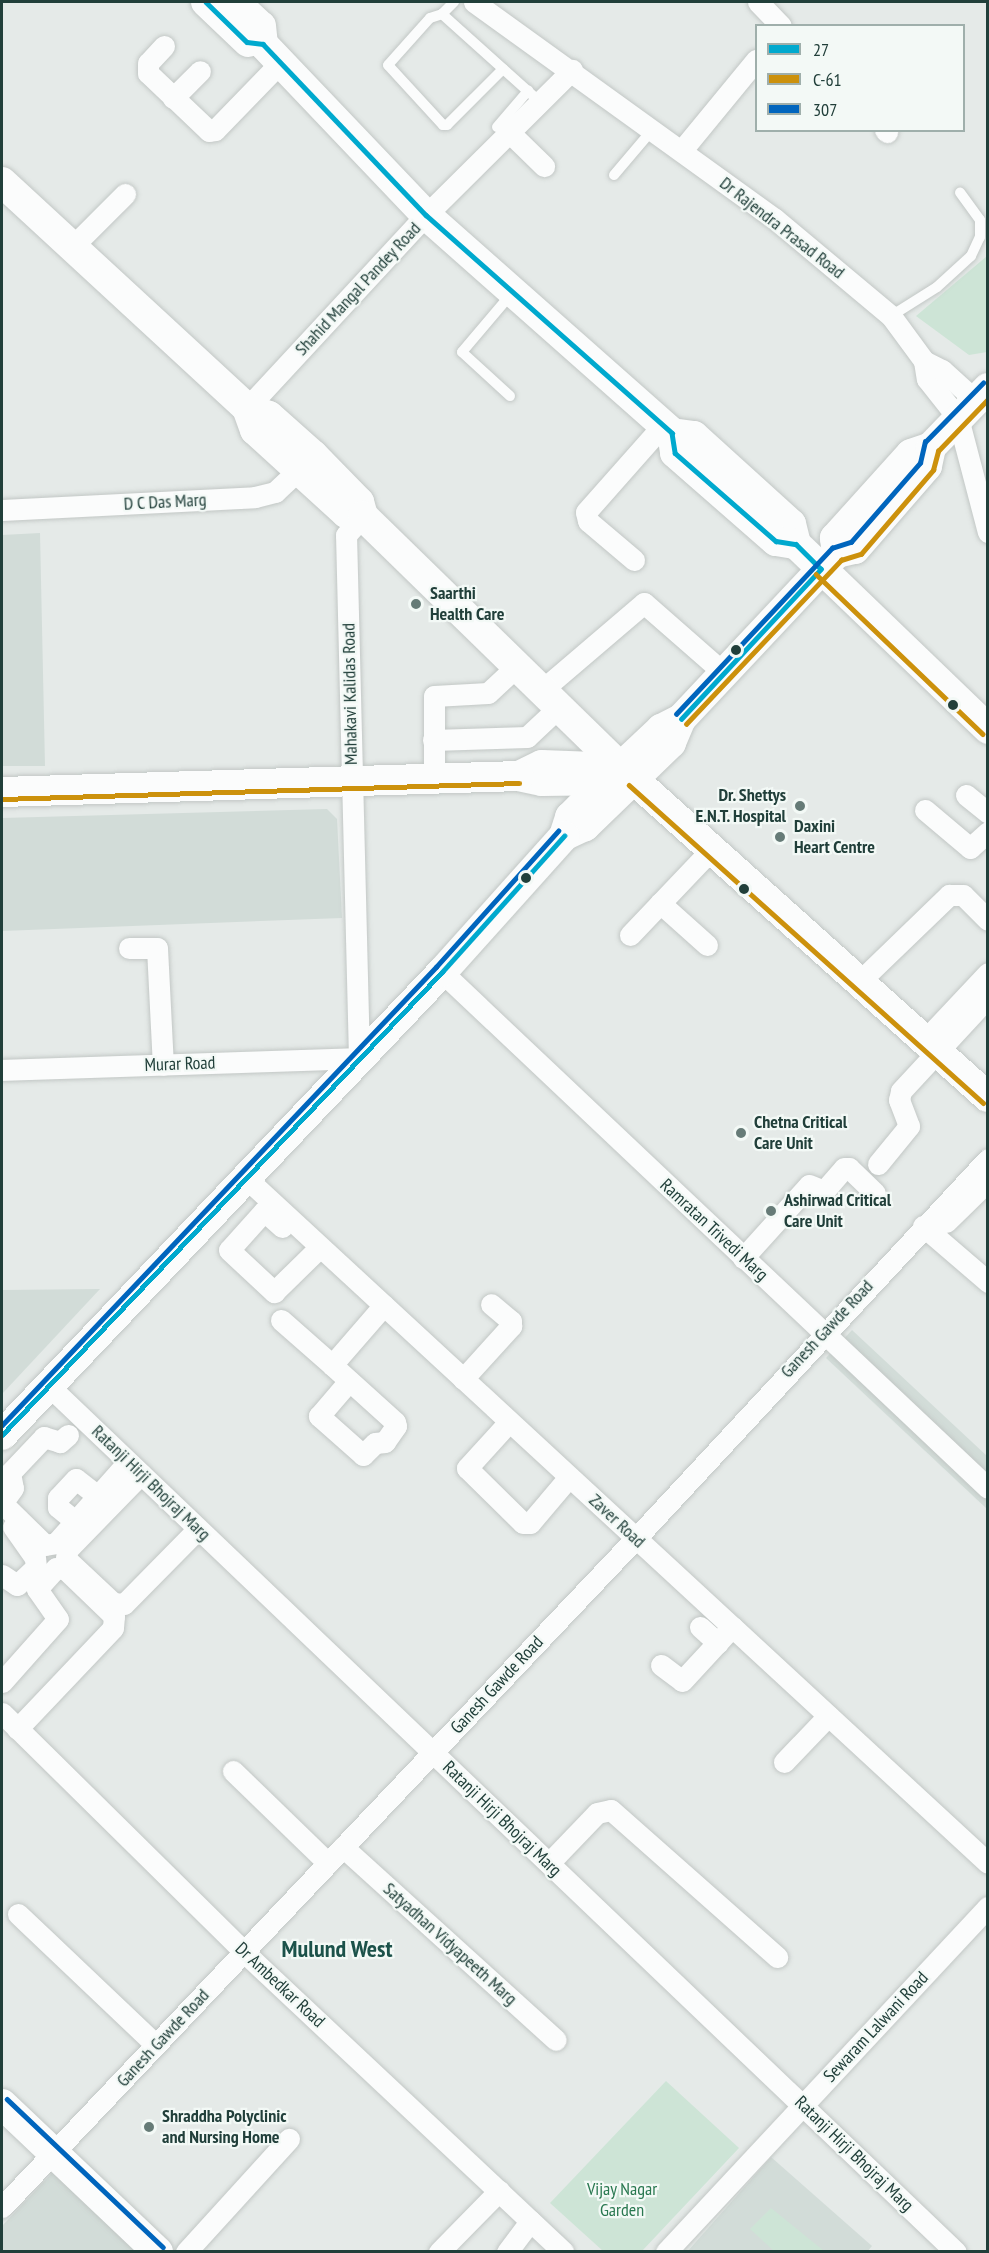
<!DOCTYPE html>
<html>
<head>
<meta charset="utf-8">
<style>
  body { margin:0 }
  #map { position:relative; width:989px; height:2253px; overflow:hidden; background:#e5eae8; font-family:"PT Sans Narrow",sans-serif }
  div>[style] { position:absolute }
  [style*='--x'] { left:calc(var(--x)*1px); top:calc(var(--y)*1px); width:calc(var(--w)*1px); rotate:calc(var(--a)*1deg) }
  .built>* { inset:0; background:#d2dcd8 }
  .green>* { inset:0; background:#cde4d6 }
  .roads { filter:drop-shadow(0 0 2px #c2c7c5) drop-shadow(0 0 2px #c2c7c5) }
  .lane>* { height:10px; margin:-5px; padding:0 5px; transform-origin:5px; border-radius:5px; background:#fbfcfc }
  .street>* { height:21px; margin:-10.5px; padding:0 10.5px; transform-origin:10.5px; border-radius:10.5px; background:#fbfcfc }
  .secondary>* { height:30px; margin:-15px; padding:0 15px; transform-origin:15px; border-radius:15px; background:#fbfcfc }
  .bus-1>* { height:4.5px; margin:-2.25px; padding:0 2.25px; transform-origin:2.25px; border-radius:2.25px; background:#00a9ce }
  .bus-2>* { height:4.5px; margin:-2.25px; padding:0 2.25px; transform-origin:2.25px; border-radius:2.25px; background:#cc910c }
  .bus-3>* { height:4.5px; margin:-2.25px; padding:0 2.25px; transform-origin:2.25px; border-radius:2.25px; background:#0065bd }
  .dots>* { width:16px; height:16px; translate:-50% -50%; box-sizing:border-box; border:3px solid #f3f9f6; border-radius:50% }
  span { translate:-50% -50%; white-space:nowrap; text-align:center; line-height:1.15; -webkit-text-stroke:4.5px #f3f9f6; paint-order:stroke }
  .street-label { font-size:18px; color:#213f3a }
  .poi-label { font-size:18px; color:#213f3a; font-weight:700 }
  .left { translate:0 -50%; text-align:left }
  .right { translate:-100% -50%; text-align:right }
  .park-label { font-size:18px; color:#297850 }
  .district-label { font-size:24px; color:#1c524a; font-weight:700 }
  .frame { position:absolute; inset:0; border:3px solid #213f3a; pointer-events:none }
  .legend { position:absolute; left:755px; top:24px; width:210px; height:108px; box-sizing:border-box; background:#f3f9f6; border:2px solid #9fafab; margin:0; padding:8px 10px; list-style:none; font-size:18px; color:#213f3a }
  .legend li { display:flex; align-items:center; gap:12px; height:30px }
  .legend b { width:30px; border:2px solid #9fafab }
</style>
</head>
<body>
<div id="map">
  <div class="built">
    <div style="clip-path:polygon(40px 533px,45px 766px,2px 766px,2px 535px)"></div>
    <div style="clip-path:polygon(327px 809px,337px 819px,342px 918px,2px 931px,2px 818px)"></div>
    <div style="clip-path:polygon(100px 1289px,2px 1394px,2px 1290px)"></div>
    <div style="clip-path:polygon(852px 1330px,987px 1456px,987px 1509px,826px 1358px)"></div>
    <div style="clip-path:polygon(771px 2157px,872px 2246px,867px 2252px,687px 2252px)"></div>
    <div style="clip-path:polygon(54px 2171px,139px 2251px,2px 2251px,2px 2226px)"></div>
  </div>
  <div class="green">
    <div style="clip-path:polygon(987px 256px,987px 352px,969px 355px,916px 316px)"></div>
    <div style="clip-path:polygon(666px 2081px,739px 2148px,642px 2251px,603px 2251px,550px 2203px)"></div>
    <div style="clip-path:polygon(771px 2208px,824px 2251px,774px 2251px,750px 2229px)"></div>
  </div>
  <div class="roads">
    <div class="lane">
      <div style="--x:442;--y:14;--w:17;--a:-45"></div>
      <div style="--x:503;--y:69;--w:79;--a:135"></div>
      <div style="--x:447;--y:125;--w:4;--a:180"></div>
      <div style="--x:443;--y:125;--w:81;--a:-132.5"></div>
      <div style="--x:388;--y:65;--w:63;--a:-48.2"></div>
      <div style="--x:430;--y:18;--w:13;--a:-18"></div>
      <div style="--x:442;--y:14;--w:132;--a:41.9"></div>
      <div style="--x:497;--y:127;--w:48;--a:-49.3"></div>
      <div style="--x:614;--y:175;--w:60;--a:-49.7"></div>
      <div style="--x:891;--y:316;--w:54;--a:-32.2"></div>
      <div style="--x:937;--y:287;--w:46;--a:-42.4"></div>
      <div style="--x:971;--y:256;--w:21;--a:-65"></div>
      <div style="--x:980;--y:237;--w:17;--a:-90"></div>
      <div style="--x:980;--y:220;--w:34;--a:-126"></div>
      <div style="--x:510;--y:396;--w:65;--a:-137.5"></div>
      <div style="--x:462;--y:352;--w:77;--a:-49.7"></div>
    </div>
    <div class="street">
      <div style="--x:474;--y:2;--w:371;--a:35.8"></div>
      <div style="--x:775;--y:219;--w:151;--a:39.9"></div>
      <div style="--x:891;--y:316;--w:56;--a:53.7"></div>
      <div style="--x:924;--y:361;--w:18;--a:81"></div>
      <div style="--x:927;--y:379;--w:50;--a:51.5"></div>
      <div style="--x:958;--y:418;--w:118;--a:75.3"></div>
      <div style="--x:758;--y:2;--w:33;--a:46"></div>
      <div style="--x:164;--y:46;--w:23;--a:133"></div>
      <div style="--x:148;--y:63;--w:10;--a:90"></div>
      <div style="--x:148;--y:73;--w:84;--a:43.6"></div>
      <div style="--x:209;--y:131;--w:6;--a:-9"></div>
      <div style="--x:215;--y:130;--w:93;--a:-45.9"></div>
      <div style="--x:173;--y:98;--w:38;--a:-45"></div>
      <div style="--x:885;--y:130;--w:3;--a:45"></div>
      <div style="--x:509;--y:132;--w:49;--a:44.2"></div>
      <div style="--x:682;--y:150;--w:117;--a:-50.6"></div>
      <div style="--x:72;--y:247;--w:75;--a:-45"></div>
      <div style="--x:924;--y:361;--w:20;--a:27"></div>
      <div style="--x:942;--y:370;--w:45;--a:42.3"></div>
      <div style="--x:247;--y:408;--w:263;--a:-47.2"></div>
      <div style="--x:426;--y:215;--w:206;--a:-44.8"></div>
      <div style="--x:2;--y:510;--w:253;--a:-2.9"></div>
      <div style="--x:255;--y:497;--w:21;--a:-14"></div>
      <div style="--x:275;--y:492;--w:47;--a:-43.3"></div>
      <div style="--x:634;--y:560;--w:60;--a:-139.7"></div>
      <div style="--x:588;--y:521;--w:9;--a:-103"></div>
      <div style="--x:586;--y:512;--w:116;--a:-48.5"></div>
      <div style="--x:542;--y:690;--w:134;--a:-40.5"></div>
      <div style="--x:644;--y:603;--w:106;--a:41.2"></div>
      <div style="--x:433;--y:740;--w:94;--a:-1.8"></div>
      <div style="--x:527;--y:737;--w:44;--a:-43.2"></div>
      <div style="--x:434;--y:779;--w:83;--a:-90"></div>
      <div style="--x:434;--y:696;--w:54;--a:-3.2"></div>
      <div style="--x:488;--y:693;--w:40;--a:-43"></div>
      <div style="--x:966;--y:795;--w:28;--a:39"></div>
      <div style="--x:925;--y:810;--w:59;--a:40.2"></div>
      <div style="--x:970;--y:848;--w:24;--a:-42"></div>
      <div style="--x:660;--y:903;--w:63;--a:41.8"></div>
      <div style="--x:630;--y:935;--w:119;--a:-46.4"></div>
      <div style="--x:129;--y:948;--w:28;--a:0"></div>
      <div style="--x:157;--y:948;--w:117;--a:87.1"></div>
      <div style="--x:442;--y:972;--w:751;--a:43.38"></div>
      <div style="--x:860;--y:981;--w:124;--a:-44"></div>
      <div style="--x:949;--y:895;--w:14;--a:0"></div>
      <div style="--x:963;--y:895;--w:35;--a:45"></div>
      <div style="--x:925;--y:1040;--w:92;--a:-46.8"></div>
      <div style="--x:2;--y:1070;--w:357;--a:-1.9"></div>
      <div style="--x:359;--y:1058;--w:523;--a:-91.42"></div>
      <div style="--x:346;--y:535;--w:25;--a:-48"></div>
      <div style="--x:878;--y:1164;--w:49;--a:-50.8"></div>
      <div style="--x:909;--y:1126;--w:28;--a:-111"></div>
      <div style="--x:899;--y:1100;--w:9;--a:-77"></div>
      <div style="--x:901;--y:1091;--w:128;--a:-47.2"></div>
      <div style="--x:247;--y:1179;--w:1008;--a:42.71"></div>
      <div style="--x:946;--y:1222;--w:59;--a:-44.3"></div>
      <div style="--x:923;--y:1226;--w:86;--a:40.7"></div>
      <div style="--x:282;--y:1227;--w:24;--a:-138"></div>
      <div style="--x:264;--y:1211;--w:52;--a:131.9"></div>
      <div style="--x:229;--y:1250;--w:62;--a:43"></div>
      <div style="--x:274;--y:1292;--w:64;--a:-44.4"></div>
      <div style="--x:743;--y:1258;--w:98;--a:-47.9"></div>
      <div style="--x:809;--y:1185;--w:16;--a:22"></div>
      <div style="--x:824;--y:1191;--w:30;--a:-49"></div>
      <div style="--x:844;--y:1168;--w:5;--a:0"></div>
      <div style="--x:849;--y:1168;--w:36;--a:44"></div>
      <div style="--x:281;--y:1320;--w:68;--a:41.4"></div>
      <div style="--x:332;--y:1365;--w:79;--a:-49.1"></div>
      <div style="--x:332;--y:1365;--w:85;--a:42.1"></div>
      <div style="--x:395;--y:1422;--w:4;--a:76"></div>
      <div style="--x:396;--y:1426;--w:19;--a:125"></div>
      <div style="--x:385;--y:1442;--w:10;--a:174"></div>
      <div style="--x:375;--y:1443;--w:17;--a:135"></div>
      <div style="--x:363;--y:1455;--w:59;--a:-138.4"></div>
      <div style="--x:319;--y:1416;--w:46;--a:-49.4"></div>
      <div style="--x:463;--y:1379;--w:72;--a:-47.8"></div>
      <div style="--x:511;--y:1326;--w:5;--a:-90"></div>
      <div style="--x:511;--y:1321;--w:26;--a:-140"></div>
      <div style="--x:49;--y:1386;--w:1254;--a:43.68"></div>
      <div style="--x:508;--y:1423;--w:61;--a:132.3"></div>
      <div style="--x:467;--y:1468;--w:78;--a:44.5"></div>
      <div style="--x:523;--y:1523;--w:7;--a:0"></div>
      <div style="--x:530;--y:1523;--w:60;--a:-49.7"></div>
      <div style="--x:68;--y:1435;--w:11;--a:139"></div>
      <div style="--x:60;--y:1442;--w:17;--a:-163"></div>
      <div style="--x:44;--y:1437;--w:50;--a:133.4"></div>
      <div style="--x:10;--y:1473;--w:15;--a:79"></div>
      <div style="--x:13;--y:1488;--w:19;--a:126"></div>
      <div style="--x:2;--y:1503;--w:60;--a:44.3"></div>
      <div style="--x:45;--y:1545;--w:11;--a:-10"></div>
      <div style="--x:56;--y:1543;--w:108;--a:-48.4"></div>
      <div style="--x:141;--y:1474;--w:106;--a:134.2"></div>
      <div style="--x:67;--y:1550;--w:9;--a:96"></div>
      <div style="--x:66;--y:1559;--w:64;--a:43.1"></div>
      <div style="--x:113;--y:1603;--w:11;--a:5"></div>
      <div style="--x:124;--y:1604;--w:105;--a:-45.4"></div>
      <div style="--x:75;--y:1521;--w:22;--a:-141"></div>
      <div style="--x:58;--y:1507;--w:9;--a:-90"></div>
      <div style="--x:58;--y:1498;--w:26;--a:-47"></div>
      <div style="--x:76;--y:1479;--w:28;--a:38"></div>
      <div style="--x:2;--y:1575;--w:18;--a:34"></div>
      <div style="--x:17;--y:1585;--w:26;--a:-43"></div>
      <div style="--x:36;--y:1567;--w:9;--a:-96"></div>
      <div style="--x:35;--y:1558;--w:38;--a:-125"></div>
      <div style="--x:700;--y:1627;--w:24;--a:42"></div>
      <div style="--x:661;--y:1665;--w:26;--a:37"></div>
      <div style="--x:682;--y:1681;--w:74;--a:-47.2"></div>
      <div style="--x:2;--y:1682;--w:84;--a:-48.4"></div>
      <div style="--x:58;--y:1619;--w:37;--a:-125"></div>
      <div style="--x:37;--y:1589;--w:28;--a:-48"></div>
      <div style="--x:56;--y:1568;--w:9;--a:6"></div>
      <div style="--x:65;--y:1569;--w:68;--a:43.8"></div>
      <div style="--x:114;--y:1616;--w:12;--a:95"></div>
      <div style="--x:113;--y:1628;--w:139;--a:133.5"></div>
      <div style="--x:2;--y:1713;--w:340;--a:44.6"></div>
      <div style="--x:244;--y:1952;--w:438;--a:43.2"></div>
      <div style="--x:784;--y:1762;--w:64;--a:-46.3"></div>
      <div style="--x:233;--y:1771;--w:132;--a:44.1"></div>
      <div style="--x:343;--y:1847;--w:287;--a:42.2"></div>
      <div style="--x:549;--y:1863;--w:69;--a:-46.2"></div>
      <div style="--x:597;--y:1813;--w:14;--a:-12"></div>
      <div style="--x:611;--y:1810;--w:222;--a:41.5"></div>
      <div style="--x:18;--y:1914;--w:190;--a:43.5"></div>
      <div style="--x:2;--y:2207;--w:922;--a:-46.54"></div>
      <div style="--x:636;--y:1538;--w:517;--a:-47.12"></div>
      <div style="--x:186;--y:2252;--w:153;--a:-47.7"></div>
      <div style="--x:439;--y:2252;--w:86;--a:-45.5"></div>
      <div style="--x:507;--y:2252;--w:39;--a:-53"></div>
      <div style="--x:666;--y:2252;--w:472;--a:-47"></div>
    </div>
    <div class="secondary">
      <div style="--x:206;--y:2;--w:58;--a:43.6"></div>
      <div style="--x:235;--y:2;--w:35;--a:43"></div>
      <div style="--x:261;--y:26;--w:18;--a:84"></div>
      <div style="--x:263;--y:44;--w:236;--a:46.4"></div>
      <div style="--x:426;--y:215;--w:329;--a:41.5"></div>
      <div style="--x:672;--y:433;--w:22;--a:8"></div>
      <div style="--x:694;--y:436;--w:131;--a:42.2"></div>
      <div style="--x:791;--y:524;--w:21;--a:76"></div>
      <div style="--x:796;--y:544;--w:267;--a:43.9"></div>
      <div style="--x:2;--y:182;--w:333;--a:42.7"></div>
      <div style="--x:247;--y:408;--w:23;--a:20"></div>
      <div style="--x:269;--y:416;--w:59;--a:41.6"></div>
      <div style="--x:313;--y:455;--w:66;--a:45.6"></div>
      <div style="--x:359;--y:502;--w:15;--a:74"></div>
      <div style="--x:363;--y:516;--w:17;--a:-170"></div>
      <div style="--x:346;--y:513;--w:123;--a:-137.6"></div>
      <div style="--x:255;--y:430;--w:23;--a:-110"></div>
      <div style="--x:672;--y:433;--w:20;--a:81"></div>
      <div style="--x:675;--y:453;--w:134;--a:41.1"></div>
      <div style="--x:776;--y:541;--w:20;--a:9"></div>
      <div style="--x:363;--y:516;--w:361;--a:44.3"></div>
      <div style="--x:621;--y:768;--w:493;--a:41.9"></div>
      <div style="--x:837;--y:553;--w:15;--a:-98"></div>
      <div style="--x:835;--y:538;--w:113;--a:-47.9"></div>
      <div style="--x:911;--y:454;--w:18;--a:-19"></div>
      <div style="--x:681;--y:719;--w:228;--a:-46.8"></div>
      <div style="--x:837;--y:553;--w:18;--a:-13"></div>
      <div style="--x:855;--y:549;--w:110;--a:-49.1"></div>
      <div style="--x:927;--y:466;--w:19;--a:-78"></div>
      <div style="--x:931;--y:447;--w:82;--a:-46"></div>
      <div style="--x:681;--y:719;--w:26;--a:113"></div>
      <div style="--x:671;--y:743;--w:120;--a:136"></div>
      <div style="--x:585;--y:826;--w:23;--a:155"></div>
      <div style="--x:564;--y:836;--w:20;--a:-72"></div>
      <div style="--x:570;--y:817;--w:51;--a:-45"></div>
      <div style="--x:606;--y:781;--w:76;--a:-43.4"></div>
      <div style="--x:661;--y:729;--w:22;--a:-27"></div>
      <div style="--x:616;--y:780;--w:74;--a:179.2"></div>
      <div style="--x:542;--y:781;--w:24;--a:-168"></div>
      <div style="--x:519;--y:776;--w:25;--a:-26"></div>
      <div style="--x:542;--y:765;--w:79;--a:2.2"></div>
      <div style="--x:2;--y:792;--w:517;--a:-1.77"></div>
      <div style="--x:2;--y:1435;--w:639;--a:-46.46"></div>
      <div style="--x:442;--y:972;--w:183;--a:-48.1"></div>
      <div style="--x:2;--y:2104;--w:215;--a:43.5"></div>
    </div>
  </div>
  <div class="bus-1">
    <div style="--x:206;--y:2;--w:57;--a:44.3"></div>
    <div style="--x:247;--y:42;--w:16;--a:7"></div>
    <div style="--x:263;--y:44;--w:236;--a:46.4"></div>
    <div style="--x:426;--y:215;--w:329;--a:41.5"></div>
    <div style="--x:672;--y:433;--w:20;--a:81"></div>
    <div style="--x:675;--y:453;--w:134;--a:41.1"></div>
    <div style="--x:776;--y:541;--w:20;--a:9"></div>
    <div style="--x:796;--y:544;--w:35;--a:45"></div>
    <div style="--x:681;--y:719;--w:205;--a:-47"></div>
    <div style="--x:2;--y:1435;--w:639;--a:-46.46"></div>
    <div style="--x:442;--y:972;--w:183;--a:-48.1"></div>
  </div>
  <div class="bus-2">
    <div style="--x:816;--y:574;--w:231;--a:43.8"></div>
    <div style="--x:686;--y:724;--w:226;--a:-46.6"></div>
    <div style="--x:841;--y:560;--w:21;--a:-17"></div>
    <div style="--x:861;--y:554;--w:111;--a:-49.4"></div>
    <div style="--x:933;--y:470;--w:20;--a:-75"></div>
    <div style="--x:938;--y:451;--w:72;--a:-46.1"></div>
    <div style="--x:629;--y:785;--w:476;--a:41.9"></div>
    <div style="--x:2;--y:799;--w:517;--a:-1.77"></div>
  </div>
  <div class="bus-3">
    <div style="--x:676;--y:714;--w:228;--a:-46.8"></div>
    <div style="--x:832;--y:548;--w:20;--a:-18"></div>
    <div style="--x:851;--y:542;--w:105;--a:-48.9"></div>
    <div style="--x:920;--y:463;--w:22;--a:-77"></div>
    <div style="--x:925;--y:442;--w:83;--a:-45.5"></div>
    <div style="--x:2;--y:1425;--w:631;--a:-46.54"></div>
    <div style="--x:436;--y:967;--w:183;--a:-48.1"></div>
    <div style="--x:7;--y:2099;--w:215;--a:43.5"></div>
  </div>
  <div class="dots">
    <div style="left:416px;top:604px;background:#667b77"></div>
    <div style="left:736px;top:650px;background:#213f3a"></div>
    <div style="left:953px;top:705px;background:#213f3a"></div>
    <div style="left:800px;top:806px;background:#667b77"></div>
    <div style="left:780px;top:837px;background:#667b77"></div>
    <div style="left:526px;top:878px;background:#213f3a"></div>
    <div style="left:744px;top:889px;background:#213f3a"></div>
    <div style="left:741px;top:1133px;background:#667b77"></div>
    <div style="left:771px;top:1211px;background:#667b77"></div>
    <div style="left:149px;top:2127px;background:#667b77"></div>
  </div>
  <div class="street-label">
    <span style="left:782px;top:228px;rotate:38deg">Dr Rajendra Prasad Road</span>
    <span style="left:358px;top:289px;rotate:-47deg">Shahid Mangal Pandey Road</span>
    <span style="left:165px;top:502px;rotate:-3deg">D C Das Marg</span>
    <span style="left:350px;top:694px;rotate:-91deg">Mahakavi Kalidas Road</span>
    <span style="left:180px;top:1064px;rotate:-2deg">Murar Road</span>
    <span style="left:714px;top:1230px;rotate:43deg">Ramratan Trivedi Marg</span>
    <span style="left:827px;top:1329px;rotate:-47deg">Ganesh Gawde Road</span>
    <span style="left:151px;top:1483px;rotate:44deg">Ratanji Hirji Bhojraj Marg</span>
    <span style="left:617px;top:1521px;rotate:43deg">Zaver Road</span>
    <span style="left:497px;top:1685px;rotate:-47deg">Ganesh Gawde Road</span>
    <span style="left:502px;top:1819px;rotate:44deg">Ratanji Hirji Bhojraj Marg</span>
    <span style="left:450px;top:1944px;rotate:42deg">Satyadhan Vidyapeeth Marg</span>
    <span style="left:280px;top:1985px;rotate:43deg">Dr Ambedkar Road</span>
    <span style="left:876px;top:2027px;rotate:-47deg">Sewaram Lalwani Road</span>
    <span style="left:163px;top:2038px;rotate:-47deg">Ganesh Gawde Road</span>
    <span style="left:854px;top:2154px;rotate:44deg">Ratanji Hirji Bhojraj Marg</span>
  </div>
  <div class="poi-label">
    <span class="left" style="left:430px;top:604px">Saarthi<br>Health Care</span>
    <span class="right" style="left:786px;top:806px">Dr. Shettys<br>E.N.T. Hospital</span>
    <span class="left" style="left:794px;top:837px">Daxini<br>Heart Centre</span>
    <span class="left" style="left:754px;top:1133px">Chetna Critical<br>Care Unit</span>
    <span class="left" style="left:784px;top:1211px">Ashirwad Critical<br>Care Unit</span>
    <span class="left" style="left:162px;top:2127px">Shraddha Polyclinic<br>and Nursing Home</span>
  </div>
  <div class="park-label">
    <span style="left:622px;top:2200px">Vijay Nagar<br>Garden</span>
  </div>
  <div class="district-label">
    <span style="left:337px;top:1949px">Mulund West</span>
  </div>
  <div class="frame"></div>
  <ul class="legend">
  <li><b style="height:8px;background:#00a9ce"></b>27</li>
  <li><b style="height:8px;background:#cc910c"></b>C-61</li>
  <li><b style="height:8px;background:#0065bd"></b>307</li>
  </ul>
</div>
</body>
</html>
